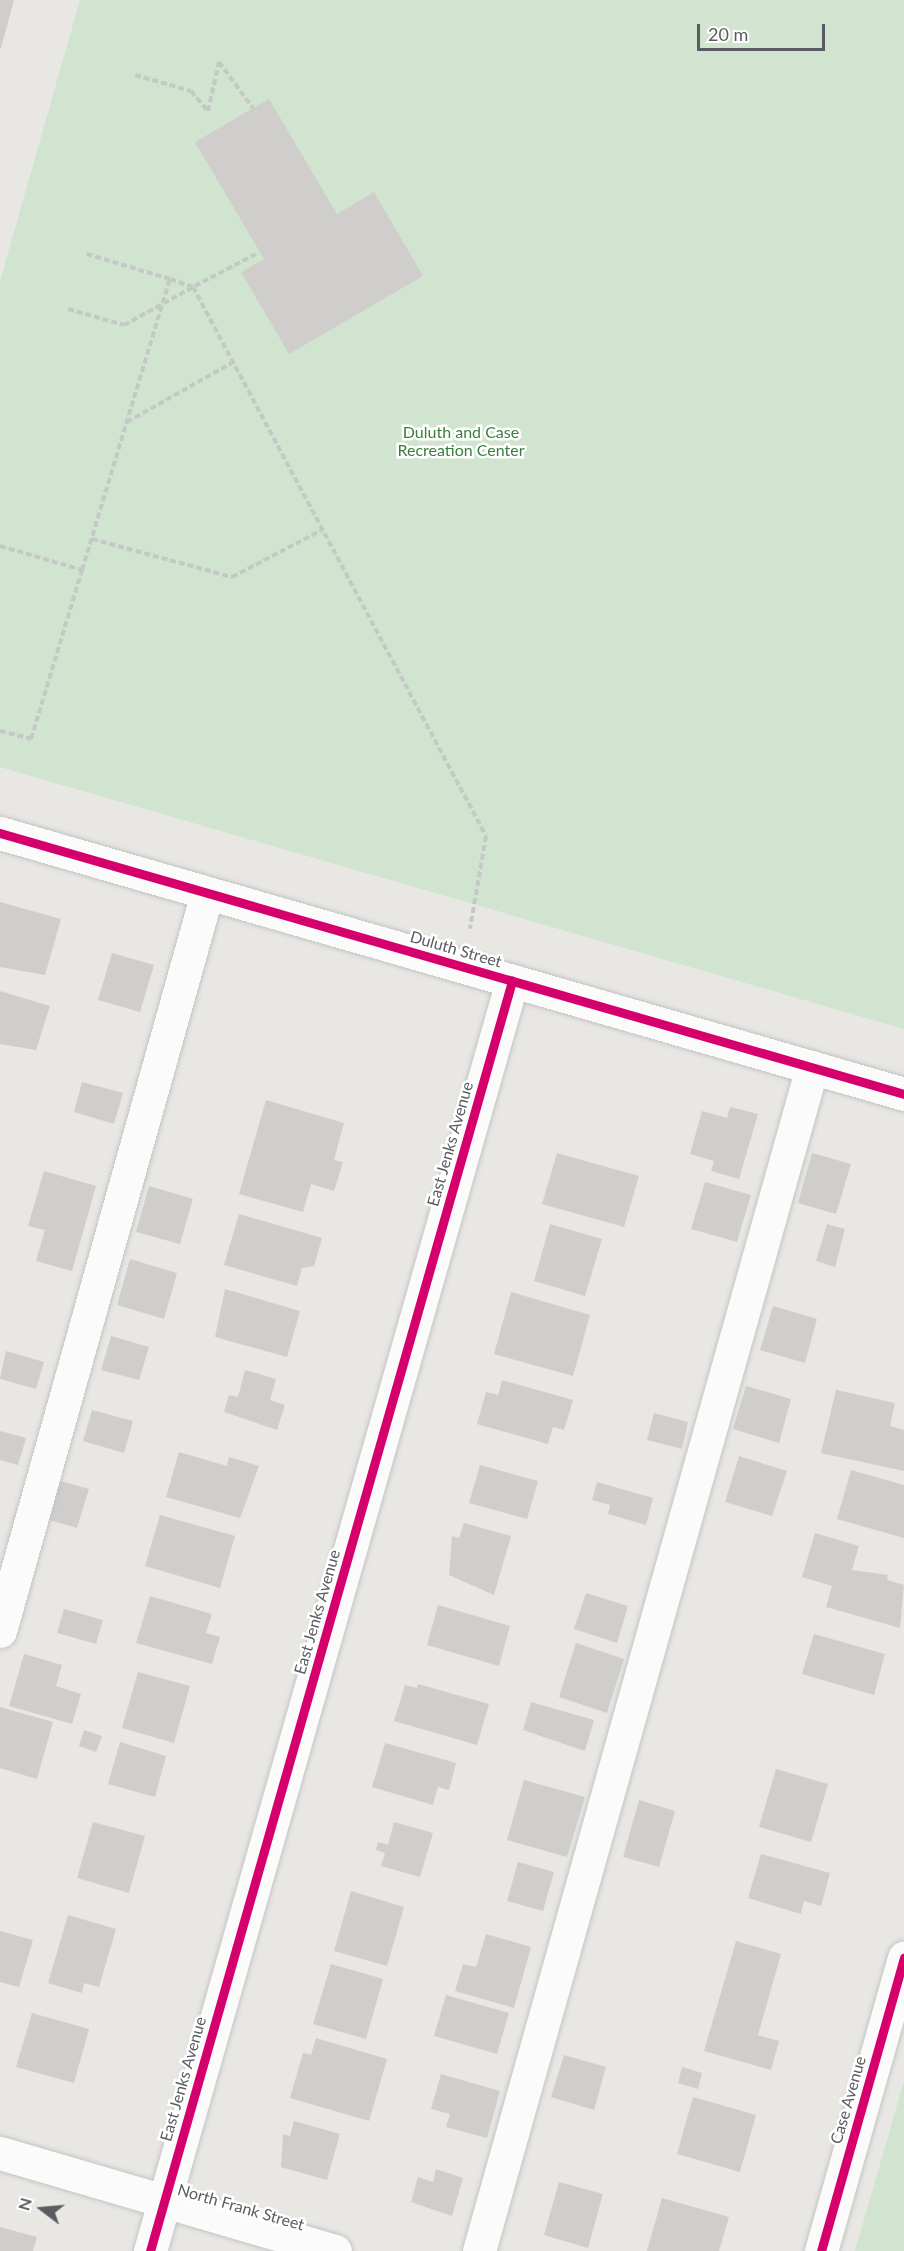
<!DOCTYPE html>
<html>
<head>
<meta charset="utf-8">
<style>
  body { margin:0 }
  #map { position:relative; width:904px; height:2251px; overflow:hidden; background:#e8e7e3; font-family:Lato,sans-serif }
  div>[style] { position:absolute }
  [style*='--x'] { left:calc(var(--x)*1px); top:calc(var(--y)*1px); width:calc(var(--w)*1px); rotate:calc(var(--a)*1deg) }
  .green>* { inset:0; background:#d1e4cf }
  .building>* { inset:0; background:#cfcecc }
  .path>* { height:4px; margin-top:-2px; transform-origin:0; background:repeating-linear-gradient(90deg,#c4c9c6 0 6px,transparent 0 9px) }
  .roads { filter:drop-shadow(0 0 2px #c4c4c4) drop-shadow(0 0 2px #c4c4c4) }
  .minor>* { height:33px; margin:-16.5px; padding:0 16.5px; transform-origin:16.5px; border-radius:16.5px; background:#fcfbfb }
  .cycleway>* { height:9px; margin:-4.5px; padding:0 4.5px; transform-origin:4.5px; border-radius:4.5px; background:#d6006c }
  span { translate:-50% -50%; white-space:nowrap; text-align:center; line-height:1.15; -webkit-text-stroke:5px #fff; paint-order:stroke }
  .park-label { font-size:16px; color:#3a7e3c }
  .street-label { font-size:16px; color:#595c60 }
  .north { position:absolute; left:12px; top:2179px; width:60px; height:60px; -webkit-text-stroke:4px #fff; paint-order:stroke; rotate:286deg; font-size:16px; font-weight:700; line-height:24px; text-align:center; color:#595c60 }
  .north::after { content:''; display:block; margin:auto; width:21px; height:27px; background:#595c60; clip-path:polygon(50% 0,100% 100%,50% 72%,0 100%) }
  .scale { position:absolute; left:697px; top:24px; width:128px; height:27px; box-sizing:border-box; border:3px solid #595c60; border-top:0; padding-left:8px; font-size:18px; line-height:21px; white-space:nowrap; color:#595c60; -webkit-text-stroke:4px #fff; paint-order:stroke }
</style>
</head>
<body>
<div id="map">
  <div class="green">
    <div style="clip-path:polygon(80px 0,904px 0,904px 1029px,0 767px,0 281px)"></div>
    <div style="clip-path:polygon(904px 2081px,904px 2251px,855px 2251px)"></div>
  </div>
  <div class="building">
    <div style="clip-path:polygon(0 0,14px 0,1px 48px,0 48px)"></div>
    <div style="clip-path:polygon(269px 99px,337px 214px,374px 192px,423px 276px,289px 354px,241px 272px,264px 259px,195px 142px)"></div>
    <div style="clip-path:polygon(0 902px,61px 919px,45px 975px,0 967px)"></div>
    <div style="clip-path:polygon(112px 953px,154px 965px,140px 1012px,98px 1000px)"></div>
    <div style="clip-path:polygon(0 991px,50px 1006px,36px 1050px,0 1044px)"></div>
    <div style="clip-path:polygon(82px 1082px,123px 1093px,114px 1124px,74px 1112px)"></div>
    <div style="clip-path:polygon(266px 1100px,344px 1123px,334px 1160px,343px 1162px,334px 1191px,311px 1184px,303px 1212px,239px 1194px)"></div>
    <div style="clip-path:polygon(730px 1107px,758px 1114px,739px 1179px,711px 1171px,714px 1161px,690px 1154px,702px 1111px,727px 1118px)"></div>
    <div style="clip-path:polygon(557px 1153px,639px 1176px,624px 1227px,542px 1204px)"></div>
    <div style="clip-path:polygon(812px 1153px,851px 1164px,836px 1214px,798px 1203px)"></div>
    <div style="clip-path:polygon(44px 1171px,96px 1186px,72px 1271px,36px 1261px,45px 1230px,28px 1226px)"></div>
    <div style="clip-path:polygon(705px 1182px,751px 1195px,737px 1242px,691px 1229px)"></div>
    <div style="clip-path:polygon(149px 1186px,193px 1199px,180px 1244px,136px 1232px)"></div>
    <div style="clip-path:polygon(239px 1214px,322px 1238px,314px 1266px,302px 1268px,297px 1286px,224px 1265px)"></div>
    <div style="clip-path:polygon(550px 1224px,602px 1239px,585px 1296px,534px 1281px)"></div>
    <div style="clip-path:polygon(827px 1224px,845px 1229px,835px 1267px,816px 1261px)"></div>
    <div style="clip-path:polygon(130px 1259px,177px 1273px,164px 1319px,117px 1305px)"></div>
    <div style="clip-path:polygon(225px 1289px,300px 1311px,287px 1357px,215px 1337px)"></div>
    <div style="clip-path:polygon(511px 1292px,590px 1315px,573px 1376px,494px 1354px)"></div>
    <div style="clip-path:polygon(773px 1306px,817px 1319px,805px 1363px,760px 1350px)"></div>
    <div style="clip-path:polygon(111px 1336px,149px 1347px,139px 1380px,101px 1370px)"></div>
    <div style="clip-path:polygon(6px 1351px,44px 1362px,36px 1389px,0 1379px)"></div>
    <div style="clip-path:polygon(245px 1370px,276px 1379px,270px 1400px,285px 1405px,277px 1430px,224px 1412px,229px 1395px,238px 1397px)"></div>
    <div style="clip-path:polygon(502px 1380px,573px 1400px,564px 1430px,553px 1427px,548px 1444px,477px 1424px,486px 1392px,498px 1395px)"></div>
    <div style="clip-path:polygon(746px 1386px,791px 1399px,779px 1443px,733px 1429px)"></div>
    <div style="clip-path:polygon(836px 1390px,895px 1403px,890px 1426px,904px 1430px,904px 1471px,821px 1453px)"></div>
    <div style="clip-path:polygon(92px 1410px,133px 1421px,124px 1453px,83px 1441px)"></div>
    <div style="clip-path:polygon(654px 1413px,688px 1422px,682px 1449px,647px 1440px)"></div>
    <div style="clip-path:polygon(0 1431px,26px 1438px,18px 1465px,0 1460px)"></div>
    <div style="clip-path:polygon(179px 1452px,227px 1466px,229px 1457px,259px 1466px,240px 1518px,166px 1497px)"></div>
    <div style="clip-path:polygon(739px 1456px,787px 1471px,772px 1516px,725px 1502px)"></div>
    <div style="clip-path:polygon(480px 1465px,538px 1481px,527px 1519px,469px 1503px)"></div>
    <div style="clip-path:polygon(851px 1470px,904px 1485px,904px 1538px,837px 1519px)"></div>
    <div style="clip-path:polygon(60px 1481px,89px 1489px,77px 1528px,49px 1520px)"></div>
    <div style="clip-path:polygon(597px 1482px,653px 1498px,646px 1525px,608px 1514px,610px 1505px,592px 1500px)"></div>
    <div style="clip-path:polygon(160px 1515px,235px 1536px,220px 1588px,145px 1566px)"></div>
    <div style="clip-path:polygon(464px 1523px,511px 1536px,494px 1595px,449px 1575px,452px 1536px,459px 1538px)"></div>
    <div style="clip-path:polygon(815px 1533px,859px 1546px,852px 1570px,888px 1575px,887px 1580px,904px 1585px,900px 1628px,826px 1607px,832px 1586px,802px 1577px)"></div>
    <div style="clip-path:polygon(586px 1593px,628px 1606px,617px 1643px,574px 1629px)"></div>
    <div style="clip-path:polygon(150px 1596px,212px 1614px,206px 1633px,220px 1637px,212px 1664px,136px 1643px)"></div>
    <div style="clip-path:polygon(438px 1605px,510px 1626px,499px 1666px,427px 1645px)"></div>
    <div style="clip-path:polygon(64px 1609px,103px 1620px,96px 1644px,57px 1633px)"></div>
    <div style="clip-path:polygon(814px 1634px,885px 1654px,874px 1695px,802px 1674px)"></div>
    <div style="clip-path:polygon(576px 1643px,624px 1659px,607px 1713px,559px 1697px)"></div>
    <div style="clip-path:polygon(24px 1654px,62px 1665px,56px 1686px,81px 1694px,72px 1724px,9px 1706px)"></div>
    <div style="clip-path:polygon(138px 1672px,190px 1686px,174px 1743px,122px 1728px)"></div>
    <div style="clip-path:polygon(418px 1684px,489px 1704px,477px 1745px,394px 1721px,405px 1685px,417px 1688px)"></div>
    <div style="clip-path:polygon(531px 1702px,594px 1720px,585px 1751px,523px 1730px)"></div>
    <div style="clip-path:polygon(0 1707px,53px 1722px,37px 1779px,0 1768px)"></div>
    <div style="clip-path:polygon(84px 1730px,102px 1736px,96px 1752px,79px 1746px)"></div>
    <div style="clip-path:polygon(120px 1742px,166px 1756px,155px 1797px,108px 1784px)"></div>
    <div style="clip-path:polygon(385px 1743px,456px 1763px,449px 1790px,438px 1787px,433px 1805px,372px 1787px)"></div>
    <div style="clip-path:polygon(776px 1769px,828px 1784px,811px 1842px,759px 1827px)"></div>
    <div style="clip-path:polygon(524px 1780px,585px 1797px,567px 1857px,507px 1840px)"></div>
    <div style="clip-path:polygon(639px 1800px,675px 1811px,659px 1867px,623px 1857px)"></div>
    <div style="clip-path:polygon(93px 1822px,145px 1836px,129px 1893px,77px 1878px)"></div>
    <div style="clip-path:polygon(394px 1822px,433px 1833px,420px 1877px,381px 1866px,385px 1853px,376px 1850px,378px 1842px,388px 1845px)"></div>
    <div style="clip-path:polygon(761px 1854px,830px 1873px,821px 1906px,804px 1901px,801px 1914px,748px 1898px)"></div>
    <div style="clip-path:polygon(518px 1862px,554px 1872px,543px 1911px,507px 1901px)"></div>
    <div style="clip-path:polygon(351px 1891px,404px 1907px,387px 1966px,334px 1951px)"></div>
    <div style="clip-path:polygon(68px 1915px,116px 1929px,99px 1987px,84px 1983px,82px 1993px,48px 1983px)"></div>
    <div style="clip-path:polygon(0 1931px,33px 1940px,19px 1987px,0 1982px)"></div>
    <div style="clip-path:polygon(486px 1934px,531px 1947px,514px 2008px,455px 1991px,463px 1964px,476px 1967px)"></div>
    <div style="clip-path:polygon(736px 1941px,781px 1954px,758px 2035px,779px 2041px,771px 2070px,704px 2051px)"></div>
    <div style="clip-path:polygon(331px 1964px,383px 1979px,366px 2039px,313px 2024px)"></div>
    <div style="clip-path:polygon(446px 1995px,509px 2013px,497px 2054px,434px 2036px)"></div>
    <div style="clip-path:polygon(32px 2013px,89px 2029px,74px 2083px,16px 2067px)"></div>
    <div style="clip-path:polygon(316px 2038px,387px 2059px,369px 2121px,290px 2098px,303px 2053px,311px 2055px)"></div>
    <div style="clip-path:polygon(564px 2055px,606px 2067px,594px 2110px,551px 2097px)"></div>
    <div style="clip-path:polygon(682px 2067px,702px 2073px,698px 2089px,678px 2083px)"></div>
    <div style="clip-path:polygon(441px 2074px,500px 2091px,487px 2138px,446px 2127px,450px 2114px,431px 2109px)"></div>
    <div style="clip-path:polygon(693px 2097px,756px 2115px,740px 2172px,677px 2154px)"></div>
    <div style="clip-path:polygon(294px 2121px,340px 2134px,327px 2180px,281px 2167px,283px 2134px,290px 2136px)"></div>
    <div style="clip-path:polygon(436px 2169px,463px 2178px,452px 2216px,411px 2202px,418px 2177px,433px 2182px)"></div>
    <div style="clip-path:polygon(559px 2182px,603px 2194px,588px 2248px,544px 2235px)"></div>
    <div style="clip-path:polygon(662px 2198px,729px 2217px,719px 2251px,647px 2251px)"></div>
    <div style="clip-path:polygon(0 2227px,37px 2237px,33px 2251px,0 2251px)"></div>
  </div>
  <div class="path">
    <div style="--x:135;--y:75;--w:58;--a:15.9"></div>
    <div style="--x:191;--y:91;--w:26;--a:50"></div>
    <div style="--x:208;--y:111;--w:50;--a:-77.3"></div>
    <div style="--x:219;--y:62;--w:57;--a:53.5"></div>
    <div style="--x:256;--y:254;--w:71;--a:152.4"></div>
    <div style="--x:193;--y:287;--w:622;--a:61.91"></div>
    <div style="--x:486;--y:836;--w:94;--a:99.8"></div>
    <div style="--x:68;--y:309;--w:58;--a:15.9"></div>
    <div style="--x:124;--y:325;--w:79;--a:-28.8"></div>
    <div style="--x:193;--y:287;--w:24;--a:-161"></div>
    <div style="--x:127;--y:422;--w:122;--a:-29.5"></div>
    <div style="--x:92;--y:539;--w:145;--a:15.2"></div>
    <div style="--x:232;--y:577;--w:102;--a:-27.6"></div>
    <div style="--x:0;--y:546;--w:85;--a:16.3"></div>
    <div style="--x:82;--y:570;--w:304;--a:-73.2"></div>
    <div style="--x:170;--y:279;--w:90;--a:-163.2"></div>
    <div style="--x:0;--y:731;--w:32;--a:14"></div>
    <div style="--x:31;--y:739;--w:177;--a:-73.2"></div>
  </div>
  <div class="roads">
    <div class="minor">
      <div style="--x:0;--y:833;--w:941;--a:16.1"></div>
      <div style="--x:0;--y:1631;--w:766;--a:-74.33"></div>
      <div style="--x:0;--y:2153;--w:349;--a:16.3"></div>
      <div style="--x:150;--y:2251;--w:1321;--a:-74.09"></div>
      <div style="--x:479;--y:2251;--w:1230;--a:-74.29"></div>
      <div style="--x:821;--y:2251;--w:305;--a:-74.2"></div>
    </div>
  </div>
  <div class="cycleway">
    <div style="--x:0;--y:833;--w:941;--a:16.1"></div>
    <div style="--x:150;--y:2251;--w:1321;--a:-74.09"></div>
    <div style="--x:821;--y:2251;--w:305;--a:-74.2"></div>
  </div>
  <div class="park-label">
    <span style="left:461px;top:441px">Duluth and Case<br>Recreation Center</span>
  </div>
  <div class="street-label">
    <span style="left:456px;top:949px;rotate:16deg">Duluth Street</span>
    <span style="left:450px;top:1144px;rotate:-74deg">East Jenks Avenue</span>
    <span style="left:317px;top:1612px;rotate:-74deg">East Jenks Avenue</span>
    <span style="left:183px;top:2079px;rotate:-74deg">East Jenks Avenue</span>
    <span style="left:848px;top:2100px;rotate:-74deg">Case Avenue</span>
    <span style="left:241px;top:2207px;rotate:16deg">North Frank Street</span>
  </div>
  <div class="north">N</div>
  <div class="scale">20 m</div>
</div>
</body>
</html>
